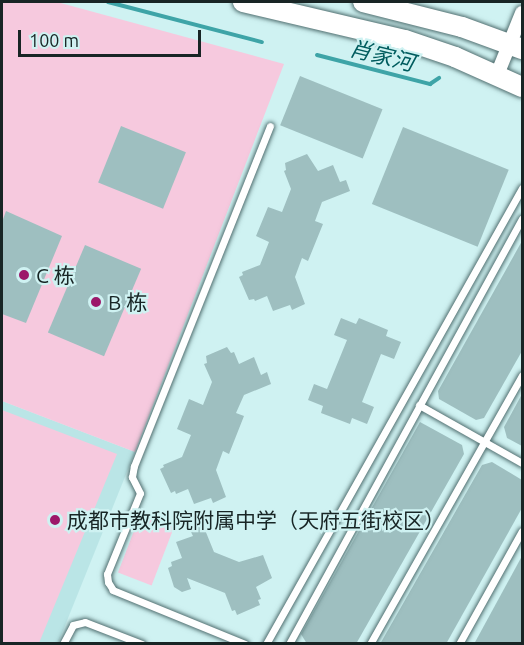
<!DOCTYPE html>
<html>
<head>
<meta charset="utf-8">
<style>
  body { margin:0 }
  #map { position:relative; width:524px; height:645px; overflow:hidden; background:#cff2f2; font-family:Ubuntu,"Noto Sans SC",sans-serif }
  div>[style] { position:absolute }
  .built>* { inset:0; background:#bae5e6 }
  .green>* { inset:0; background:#f6c9de; transform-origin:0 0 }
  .stream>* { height:4px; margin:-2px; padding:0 2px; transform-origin:2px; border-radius:2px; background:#3ea4a7 }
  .building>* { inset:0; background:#9ebfc0; transform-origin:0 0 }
  .roads { filter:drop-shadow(0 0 2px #516f70) drop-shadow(0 0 2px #516f70) }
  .service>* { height:7px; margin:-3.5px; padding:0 3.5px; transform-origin:3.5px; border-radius:3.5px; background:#fff }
  .minor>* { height:14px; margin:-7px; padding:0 7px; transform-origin:7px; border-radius:7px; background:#fff }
  .primary>* { height:20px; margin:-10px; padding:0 10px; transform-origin:10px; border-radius:10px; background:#fff }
  .dots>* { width:16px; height:16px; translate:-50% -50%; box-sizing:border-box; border:3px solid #cff2f2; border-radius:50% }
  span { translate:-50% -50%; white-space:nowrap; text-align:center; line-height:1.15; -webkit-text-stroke:4.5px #cff2f2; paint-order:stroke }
  .poi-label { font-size:21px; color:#182525 }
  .left { translate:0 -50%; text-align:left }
  .water-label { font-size:22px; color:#005c5e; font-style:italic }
  .frame { position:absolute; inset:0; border:3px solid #182525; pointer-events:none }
  .scale { position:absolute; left:18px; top:30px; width:183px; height:27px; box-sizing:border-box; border:3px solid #182525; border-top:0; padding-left:8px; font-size:18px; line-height:21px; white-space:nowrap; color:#182525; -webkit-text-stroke:4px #cff2f2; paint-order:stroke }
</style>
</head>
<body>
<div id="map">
  <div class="built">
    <i style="clip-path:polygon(2px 401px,135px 452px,58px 643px,2px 643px)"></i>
  </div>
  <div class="green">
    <i style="clip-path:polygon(2px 2px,57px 2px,284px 64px,135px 452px,2px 401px)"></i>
    <i style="clip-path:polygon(2px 410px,117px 454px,39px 643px,2px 643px)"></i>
    <i style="left:142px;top:510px;width:36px;height:67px;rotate:21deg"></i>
  </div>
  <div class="stream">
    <i style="left:108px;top:2px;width:159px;rotate:14.6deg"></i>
    <i style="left:317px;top:55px;width:117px;rotate:14.4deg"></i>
    <i style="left:430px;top:84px;width:11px;rotate:-34deg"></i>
  </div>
  <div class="building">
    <i style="left:300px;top:76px;width:89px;height:53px;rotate:22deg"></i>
    <i style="left:121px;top:126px;width:70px;height:61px;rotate:22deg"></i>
    <i style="left:403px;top:127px;width:114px;height:83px;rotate:22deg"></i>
    <i style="clip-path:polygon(307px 154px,318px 171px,333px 165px,340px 182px,346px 180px,350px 191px,322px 202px,315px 221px,323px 224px,308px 261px,302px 258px,295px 277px,305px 304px,292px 310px,290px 305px,273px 311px,267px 296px,255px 301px,254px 299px,249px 300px,239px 277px,243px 275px,242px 272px,260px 265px,269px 242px,256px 236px,268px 207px,282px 212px,291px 189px,284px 171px,286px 170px,285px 163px)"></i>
    <i style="clip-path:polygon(6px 211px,62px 236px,26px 323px,2px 314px,2px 222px)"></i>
    <i style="clip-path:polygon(522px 241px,522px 351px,484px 418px,476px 420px,439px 399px,438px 391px)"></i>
    <i style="left:85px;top:245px;width:61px;height:95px;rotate:23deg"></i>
    <i style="clip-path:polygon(341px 318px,356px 324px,359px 318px,388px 330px,386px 336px,401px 342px,394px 359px,381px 354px,362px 402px,374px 407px,367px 424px,352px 418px,350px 424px,321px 413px,323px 406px,308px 400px,314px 384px,327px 389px,347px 340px,334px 335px)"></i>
    <i style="clip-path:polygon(227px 347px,231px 353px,234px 352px,239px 364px,254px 357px,261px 375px,267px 372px,271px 384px,244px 395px,236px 413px,244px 416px,229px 454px,223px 451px,216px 470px,226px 497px,213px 503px,211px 498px,194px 504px,188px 489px,176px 494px,175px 491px,171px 493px,160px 469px,164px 467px,163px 465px,182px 457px,191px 435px,177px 429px,189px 399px,203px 405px,212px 382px,204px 364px,207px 363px,206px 356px)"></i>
    <i style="clip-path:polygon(522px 394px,522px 446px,507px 438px,504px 427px)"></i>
    <i style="clip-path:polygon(420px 422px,462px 445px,464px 454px,356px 644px,307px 644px,301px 634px)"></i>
    <i style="clip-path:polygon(492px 462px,522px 480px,522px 508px,446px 644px,380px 644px,482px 465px)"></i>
    <i style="clip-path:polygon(203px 525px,214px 552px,239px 562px,263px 555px,272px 578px,256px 587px,261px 599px,258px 600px,260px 605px,237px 615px,235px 610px,232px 611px,225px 593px,187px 578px,191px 589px,182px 592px,174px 587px,168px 568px,172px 566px,171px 562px,182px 558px,176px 542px,193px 536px,190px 530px)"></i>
    <i style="clip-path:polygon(522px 556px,522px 644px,474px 644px)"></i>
  </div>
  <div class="roads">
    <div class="service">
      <i style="left:419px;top:405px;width:118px;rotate:29.4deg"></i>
      <i style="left:63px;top:644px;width:21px;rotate:-62deg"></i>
      <i style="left:73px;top:625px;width:12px;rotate:-14deg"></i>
      <i style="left:85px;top:622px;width:61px;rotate:21.1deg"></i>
      <i style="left:245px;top:644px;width:143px;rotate:-157.8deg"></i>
      <i style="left:113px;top:590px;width:9px;rotate:-122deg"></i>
      <i style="left:108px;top:582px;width:8px;rotate:-97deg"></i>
      <i style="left:107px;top:574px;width:87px;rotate:-67.8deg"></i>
      <i style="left:140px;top:493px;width:18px;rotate:-117deg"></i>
      <i style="left:132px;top:477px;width:11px;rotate:-80deg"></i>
      <i style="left:134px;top:466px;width:366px;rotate:-68.2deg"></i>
      <i style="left:266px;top:644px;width:523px;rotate:-60.69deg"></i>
      <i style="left:289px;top:644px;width:485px;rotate:-61.3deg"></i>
      <i style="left:370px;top:644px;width:309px;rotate:-60.5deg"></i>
      <i style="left:459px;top:644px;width:129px;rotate:-60.9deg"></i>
    </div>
    <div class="minor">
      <i style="left:497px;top:75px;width:67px;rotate:-68deg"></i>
    </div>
    <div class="primary">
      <i style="left:243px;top:2px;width:166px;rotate:13.2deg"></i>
      <i style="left:405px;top:40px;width:53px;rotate:18.8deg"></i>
      <i style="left:455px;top:57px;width:73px;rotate:24.1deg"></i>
      <i style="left:363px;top:2px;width:102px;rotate:14.2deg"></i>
      <i style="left:462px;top:27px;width:64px;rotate:20.1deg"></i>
    </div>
  </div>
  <div class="dots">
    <i style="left:24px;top:275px;background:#9c186a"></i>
    <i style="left:96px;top:302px;background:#9c186a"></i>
    <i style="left:55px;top:520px;background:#9c186a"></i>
  </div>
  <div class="poi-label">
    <span class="left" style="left:36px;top:275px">C 栋</span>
    <span class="left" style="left:108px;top:302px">B 栋</span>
    <span class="left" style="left:67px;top:520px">成都市教科院附属中学（天府五街校区）</span>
  </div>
  <div class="water-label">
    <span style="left:382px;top:55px;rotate:14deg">肖家河</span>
  </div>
  <div class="frame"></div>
  <div class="scale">100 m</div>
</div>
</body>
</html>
